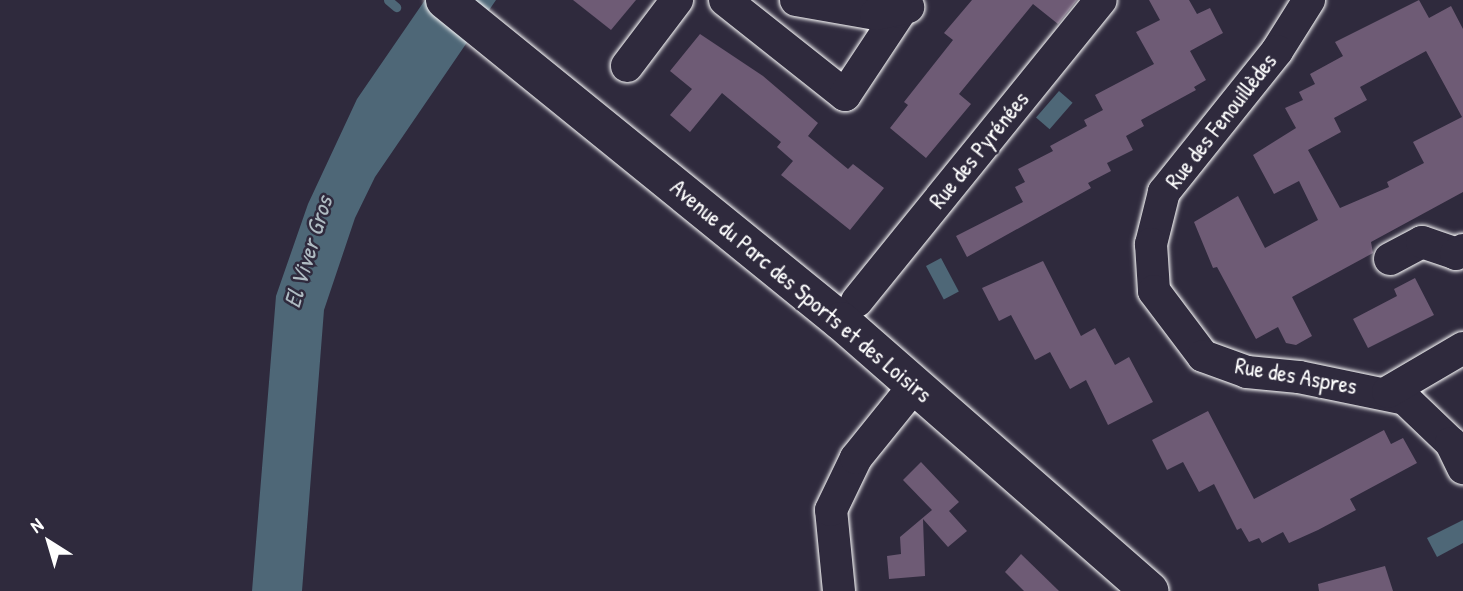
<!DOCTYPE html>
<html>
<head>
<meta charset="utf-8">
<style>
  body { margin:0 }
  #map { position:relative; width:1463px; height:591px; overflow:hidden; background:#2f2a3d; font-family:"Patrick Hand",sans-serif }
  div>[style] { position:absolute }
  .water>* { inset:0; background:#4e6777; transform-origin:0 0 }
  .stream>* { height:9px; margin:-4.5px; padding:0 4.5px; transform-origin:4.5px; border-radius:4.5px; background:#4e6777 }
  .building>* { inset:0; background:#6e5b75 }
  .roads { filter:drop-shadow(0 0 2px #fff) drop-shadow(0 0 2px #fff) }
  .minor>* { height:32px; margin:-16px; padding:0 16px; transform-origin:16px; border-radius:16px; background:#2f2a3d }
  .major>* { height:38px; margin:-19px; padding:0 19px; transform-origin:19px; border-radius:19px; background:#2f2a3d }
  span { translate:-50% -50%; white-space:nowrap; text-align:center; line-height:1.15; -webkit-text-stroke:5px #2f2a3d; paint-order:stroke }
  .street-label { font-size:23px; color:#fff }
  .water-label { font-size:24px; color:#afbbc2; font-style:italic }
  .north { position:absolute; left:14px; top:507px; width:70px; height:70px; -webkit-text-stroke:5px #2f2a3d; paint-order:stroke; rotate:323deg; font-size:19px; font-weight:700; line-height:28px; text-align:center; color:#fff }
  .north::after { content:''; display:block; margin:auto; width:24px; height:32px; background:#fff; clip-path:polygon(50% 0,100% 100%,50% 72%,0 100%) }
</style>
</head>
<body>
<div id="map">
  <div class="water">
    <i style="clip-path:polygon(425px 0,496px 0,375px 177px,355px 218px,324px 310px,302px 591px,252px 591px,276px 296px,308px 204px,357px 99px)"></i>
    <i style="left:1059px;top:91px;width:18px;height:35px;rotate:41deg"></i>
    <i style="left:941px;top:258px;width:38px;height:17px;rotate:62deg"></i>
    <i style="clip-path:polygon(1463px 520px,1463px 543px,1437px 557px,1427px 538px)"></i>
  </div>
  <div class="stream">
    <i style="left:388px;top:0;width:11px;rotate:41deg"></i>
  </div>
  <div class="building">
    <i style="clip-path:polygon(573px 0,636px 0,611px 30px)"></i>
    <i style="clip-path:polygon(972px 0,1077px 0,1058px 24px,1033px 4px,959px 94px,971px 104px,926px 158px,890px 128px,908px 105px,904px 102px,953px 40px,944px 33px)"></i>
    <i style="clip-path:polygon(1149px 0,1189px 0,1197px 14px,1210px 8px,1223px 33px,1190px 51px,1206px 80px,1194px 87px,1196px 90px,1141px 120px,1144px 126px,1126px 136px,1133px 150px,1107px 163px,1111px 171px,1088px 183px,1091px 188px,967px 257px,956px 236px,1023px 202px,1015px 187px,1025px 182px,1018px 169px,1053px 151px,1050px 146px,1087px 126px,1084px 120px,1103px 110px,1095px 95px,1154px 64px,1136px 32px,1160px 20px)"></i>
    <i style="clip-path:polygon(evenodd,1419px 0,1429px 18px,1451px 6px,1463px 29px,1463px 192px,1371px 242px,1373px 253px,1292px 297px,1312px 336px,1296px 345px,1286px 343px,1278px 327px,1256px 339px,1217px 267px,1213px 268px,1194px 222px,1238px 196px,1265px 248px,1318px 220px,1299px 181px,1274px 194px,1253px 155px,1296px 128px,1285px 108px,1303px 100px,1299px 92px,1315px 84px,1310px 74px,1343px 56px,1335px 42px,1419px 0,1426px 51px,1462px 117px,1413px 142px,1424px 163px,1387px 182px,1389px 187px,1340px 208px,1308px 150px,1341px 132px,1334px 118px,1367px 100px,1360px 87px,1426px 51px)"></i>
    <i style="clip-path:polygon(700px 34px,763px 76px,818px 123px,808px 136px,848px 169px,853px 164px,884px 188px,850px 230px,781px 175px,793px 161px,777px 147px,781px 142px,722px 93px,690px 132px,670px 115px,692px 89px,670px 71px)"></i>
    <i style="clip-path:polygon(1043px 261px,1081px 336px,1095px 328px,1115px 365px,1129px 357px,1153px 402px,1108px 425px,1086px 380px,1070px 389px,1050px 352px,1035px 360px,1011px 315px,999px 321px,982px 288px)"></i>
    <i style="clip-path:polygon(1415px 278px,1434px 315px,1368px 348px,1353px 319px,1397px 296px,1394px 289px)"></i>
    <i style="clip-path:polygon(1208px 411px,1254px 499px,1384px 430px,1391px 444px,1403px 438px,1417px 463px,1350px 499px,1356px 510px,1318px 530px,1289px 543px,1283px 532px,1262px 543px,1259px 538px,1249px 542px,1241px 528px,1237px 530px,1214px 484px,1199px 492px,1183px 462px,1167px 470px,1152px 440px)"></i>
    <i style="clip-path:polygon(921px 462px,959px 502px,949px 511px,967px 531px,948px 547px,923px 519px,925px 576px,889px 579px,887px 556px,901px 554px,900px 537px,932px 510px,903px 480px)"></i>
    <i style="clip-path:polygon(1021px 554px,1059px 591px,1024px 591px,1005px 572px)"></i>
    <i style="clip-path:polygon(1385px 566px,1393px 591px,1319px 591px,1318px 584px)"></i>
  </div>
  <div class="roads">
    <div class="minor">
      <i style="left:725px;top:0;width:153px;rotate:38.4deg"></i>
      <i style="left:845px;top:95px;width:100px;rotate:-56.5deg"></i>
      <i style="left:900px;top:12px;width:19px;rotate:-141deg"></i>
      <i style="left:796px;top:0;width:81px;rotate:9.9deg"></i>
      <i style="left:876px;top:14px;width:33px;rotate:-12deg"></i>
      <i style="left:1309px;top:0;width:60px;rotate:122.1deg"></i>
      <i style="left:1277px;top:51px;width:181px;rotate:128.7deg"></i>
      <i style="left:1164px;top:192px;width:54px;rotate:104deg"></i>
      <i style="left:1151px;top:244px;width:47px;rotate:86.3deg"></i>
      <i style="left:1154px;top:291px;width:81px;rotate:53deg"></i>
      <i style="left:1203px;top:356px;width:47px;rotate:20deg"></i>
      <i style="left:1247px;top:372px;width:52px;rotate:5.5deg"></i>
      <i style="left:1299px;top:377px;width:108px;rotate:11.7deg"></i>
      <i style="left:1405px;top:399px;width:64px;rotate:43.7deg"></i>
      <i style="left:1451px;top:443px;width:28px;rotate:64deg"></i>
      <i style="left:627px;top:66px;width:83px;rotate:-52.9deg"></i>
      <i style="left:1390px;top:259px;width:36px;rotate:-28deg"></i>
      <i style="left:1422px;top:242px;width:36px;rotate:19deg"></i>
      <i style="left:1456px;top:254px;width:8px;rotate:-30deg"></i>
      <i style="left:857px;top:301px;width:387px;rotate:-51deg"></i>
      <i style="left:1388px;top:392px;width:87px;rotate:-30.4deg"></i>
      <i style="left:839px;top:591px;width:81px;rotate:-95.6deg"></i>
      <i style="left:831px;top:510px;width:58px;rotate:-64.3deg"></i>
      <i style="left:856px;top:458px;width:94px;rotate:-51.1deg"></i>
    </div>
    <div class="major">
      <i style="left:445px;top:0;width:510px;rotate:39.03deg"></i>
      <i style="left:841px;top:321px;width:410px;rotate:41.2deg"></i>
    </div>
  </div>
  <div class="street-label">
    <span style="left:1221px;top:121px;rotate:-52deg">Rue des Fenouillèdes</span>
    <span style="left:979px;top:150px;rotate:-51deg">Rue des Pyrénées</span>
    <span style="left:801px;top:291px;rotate:40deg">Avenue du Parc des Sports et des Loisirs</span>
    <span style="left:1296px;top:376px;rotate:10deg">Rue des Aspres</span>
  </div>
  <div class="water-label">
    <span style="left:308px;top:252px;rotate:-73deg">El Viver Gros</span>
  </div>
  <div class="north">N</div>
</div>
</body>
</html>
